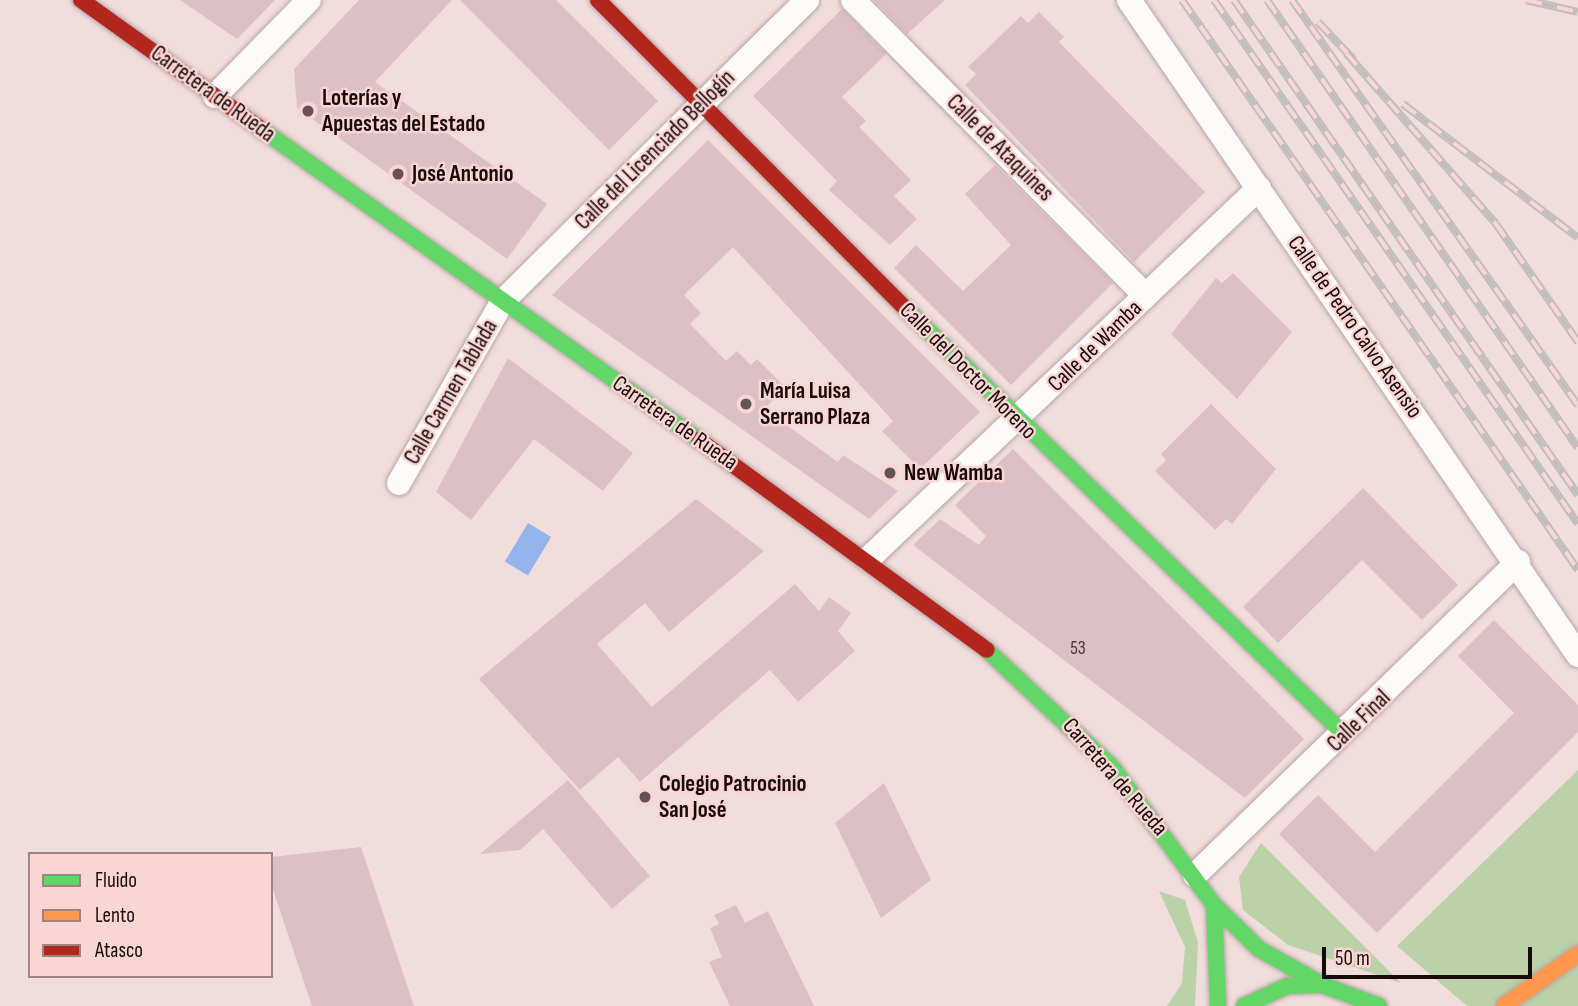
<!DOCTYPE html>
<html>
<head>
<meta charset="utf-8">
<style>
  body { margin:0 }
  #map { position:relative; width:1578px; height:1006px; overflow:hidden; background:#f1dddc; font-family:"Sofia Sans Condensed",sans-serif }
  div>[style] { position:absolute }
  .green>* { inset:0; background:#bbd1a8 }
  .water>* { inset:0; background:#96b4ec; transform-origin:0 0 }
  .building>* { inset:0; background:#ddc0c6 }
  .roads { filter:drop-shadow(0 0 2px #b6a5a4) drop-shadow(0 0 2px #b6a5a4) }
  .street>* { height:24px; margin:-12px; padding:0 12px; transform-origin:12px; border-radius:12px; background:#fdfafa }
  .fast>* { height:16px; margin:-8px; padding:0 8px; transform-origin:8px; border-radius:8px; background:#63d668 }
  .slow>* { height:16px; margin:-8px; padding:0 8px; transform-origin:8px; border-radius:8px; background:#ff974d }
  .jam>* { height:16px; margin:-8px; padding:0 8px; transform-origin:8px; border-radius:8px; background:#b3261e }
  .rail>* { height:8px; margin-top:-4px; transform-origin:0; background:repeating-linear-gradient(90deg,#f9d5d4 0 16px,#c2bebd 0 32px); box-sizing:border-box; border-block:2px solid #c2bebd }
  .dots>* { width:19px; height:19px; translate:-50% -50%; box-sizing:border-box; border:4px solid #f9d5d4; border-radius:50% }
  span { translate:-50% -50%; white-space:nowrap; text-align:center; line-height:1.15; -webkit-text-stroke:5px #f9d5d4; paint-order:stroke }
  .number-label { font-size:19px; color:#493739 }
  .number-label span { -webkit-text-stroke-width:0 }
  .street-label { font-size:23px; color:#18090a }
  .poi-label { font-size:23px; color:#18090a; font-weight:700 }
  .left { translate:0 -50%; text-align:left }
  .legend { position:absolute; left:28px; top:852px; width:245px; height:126px; box-sizing:border-box; background:#f9d5d4; border:2px solid #9f8383; margin:0; padding:9px 12px; list-style:none; font-size:21px; color:#18090a }
  .legend li { display:flex; align-items:center; gap:14px; height:35px }
  .legend b { width:35px; border:2px solid #9f8383 }
  .scale { position:absolute; left:1322px; top:947px; width:210px; height:32px; box-sizing:border-box; border:4px solid #18090a; border-top:0; padding-left:9px; font-size:21px; line-height:24px; white-space:nowrap; color:#18090a; -webkit-text-stroke:5px #f9d5d4; paint-order:stroke }
</style>
</head>
<body>
<div id="map">
  <div class="green">
    <i style="clip-path:polygon(1578px 770px,1578px 1006px,1467px 1006px,1397px 946px)"></i>
    <i style="clip-path:polygon(1261px 843px,1401px 983px,1288px 945px,1243px 910px,1239px 877px)"></i>
    <i style="clip-path:polygon(1159px 891px,1185px 900px,1198px 943px,1195px 1006px,1167px 1006px,1182px 983px,1185px 947px)"></i>
  </div>
  <div class="water">
    <i style="left:528px;top:523px;width:27px;height:45px;rotate:31deg"></i>
  </div>
  <div class="building">
    <i style="clip-path:polygon(180px 0,275px 0,237px 39px)"></i>
    <i style="clip-path:polygon(359px 0,452px 0,375px 82px,547px 204px,507px 259px,297px 108px,294px 69px)"></i>
    <i style="clip-path:polygon(460px 0,556px 0,658px 101px,609px 150px)"></i>
    <i style="clip-path:polygon(874px 0,945px 0,907px 34px)"></i>
    <i style="clip-path:polygon(842px 9px,886px 54px,842px 97px,866px 121px,859px 127px,911px 180px,894px 196px,917px 219px,890px 245px,829px 190px,837px 181px,753px 96px)"></i>
    <i style="clip-path:polygon(1039px 12px,1064px 37px,1059px 42px,1205px 192px,1134px 262px,965px 85px,976px 74px,968px 67px,1021px 16px,1028px 23px)"></i>
    <i style="clip-path:polygon(708px 140px,980px 412px,920px 469px,882px 431px,893px 421px,733px 247px,684px 295px,701px 313px,690px 324px,726px 361px,737px 351px,751px 365px,757px 359px,786px 388px,764px 409px,838px 462px,843px 455px,898px 491px,869px 519px,552px 295px)"></i>
    <i style="clip-path:polygon(995px 165px,1113px 283px,1011px 385px,894px 268px,916px 245px,963px 291px,1011px 245px,965px 194px)"></i>
    <i style="clip-path:polygon(1233px 273px,1292px 332px,1237px 399px,1171px 334px,1216px 278px,1222px 283px)"></i>
    <i style="clip-path:polygon(508px 358px,633px 453px,603px 491px,534px 439px,471px 520px,436px 492px)"></i>
    <i style="clip-path:polygon(1211px 404px,1276px 469px,1232px 524px,1226px 519px,1215px 530px,1155px 471px,1166px 460px,1161px 454px)"></i>
    <i style="clip-path:polygon(1013px 449px,1304px 739px,1245px 798px,913px 545px,940px 519px,979px 545px,986px 536px,955px 505px)"></i>
    <i style="clip-path:polygon(1363px 488px,1458px 585px,1422px 620px,1362px 560px,1278px 643px,1243px 607px)"></i>
    <i style="clip-path:polygon(696px 499px,764px 551px,669px 632px,645px 603px,597px 644px,652px 707px,795px 584px,819px 611px,829px 597px,851px 613px,838px 631px,855px 651px,798px 702px,770px 670px,640px 782px,618px 757px,580px 790px,479px 679px)"></i>
    <i style="clip-path:polygon(1494px 620px,1578px 705px,1578px 732px,1377px 933px,1279px 834px,1318px 795px,1375px 852px,1514px 713px,1458px 656px)"></i>
    <i style="clip-path:polygon(568px 780px,650px 876px,612px 909px,543px 829px,520px 850px,480px 854px)"></i>
    <i style="clip-path:polygon(884px 783px,931px 880px,881px 918px,835px 823px)"></i>
    <i style="clip-path:polygon(361px 847px,414px 1006px,312px 1006px,271px 884px,271px 857px)"></i>
    <i style="clip-path:polygon(736px 905px,745px 923px,768px 911px,814px 1006px,730px 1006px,709px 962px,722px 957px,710px 928px,719px 924px,714px 915px)"></i>
  </div>
  <div class="roads">
    <div class="street">
      <i style="left:853px;top:0;width:416px;rotate:45.3deg"></i>
      <i style="left:1129px;top:0;width:794px;rotate:55.57deg"></i>
      <i style="left:215px;top:96px;width:134px;rotate:-45.6deg"></i>
      <i style="left:399px;top:483px;width:210px;rotate:-60.3deg"></i>
      <i style="left:503px;top:301px;width:428px;rotate:-44.7deg"></i>
      <i style="left:868px;top:559px;width:539px;rotate:-43.5deg"></i>
      <i style="left:1195px;top:875px;width:450px;rotate:-44.1deg"></i>
    </div>
    <div class="fast">
      <i style="left:264px;top:131px;width:534px;rotate:35.39deg"></i>
      <i style="left:908px;top:311px;width:609px;rotate:44.13deg"></i>
      <i style="left:987px;top:650px;width:171px;rotate:43.1deg"></i>
      <i style="left:1112px;top:767px;width:172px;rotate:53.5deg"></i>
      <i style="left:1214px;top:905px;width:63px;rotate:44.4deg"></i>
      <i style="left:1259px;top:949px;width:73px;rotate:29.4deg"></i>
      <i style="left:1214px;top:905px;width:101px;rotate:87.7deg"></i>
      <i style="left:1244px;top:1006px;width:47px;rotate:-24.9deg"></i>
      <i style="left:1287px;top:986px;width:36px;rotate:-2deg"></i>
      <i style="left:1323px;top:985px;width:60px;rotate:20.6deg"></i>
    </div>
    <div class="slow">
      <i style="left:1504px;top:1006px;width:90px;rotate:-35.1deg"></i>
    </div>
    <div class="jam">
      <i style="left:81px;top:0;width:225px;rotate:35.6deg"></i>
      <i style="left:598px;top:0;width:439px;rotate:45.1deg"></i>
      <i style="left:699px;top:440px;width:356px;rotate:36.1deg"></i>
    </div>
  </div>
  <div class="rail">
    <i style="left:1182px;top:0;width:694px;rotate:55.21deg"></i>
    <i style="left:1214px;top:0;width:638px;rotate:55.21deg"></i>
    <i style="left:1234px;top:0;width:603px;rotate:55.2deg"></i>
    <i style="left:1267px;top:0;width:545px;rotate:55.23deg"></i>
    <i style="left:1292px;top:0;width:496px;rotate:54.8deg"></i>
    <i style="left:1526px;top:0;width:53px;rotate:13deg"></i>
    <i style="left:1318px;top:22px;width:52px;rotate:46.5deg"></i>
    <i style="left:1346px;top:53px;width:227px;rotate:48.7deg"></i>
    <i style="left:1496px;top:224px;width:144px;rotate:55.2deg"></i>
    <i style="left:1403px;top:104px;width:220px;rotate:37.4deg"></i>
  </div>
  <div class="dots">
    <i style="left:308px;top:111px;background:#645354"></i>
    <i style="left:398px;top:174px;background:#645354"></i>
    <i style="left:746px;top:404px;background:#645354"></i>
    <i style="left:890px;top:473px;background:#645354"></i>
    <i style="left:645px;top:797px;background:#645354"></i>
  </div>
  <div class="number-label">
    <span style="left:1078px;top:649px">53</span>
  </div>
  <div class="street-label">
    <span style="left:213px;top:94px;rotate:36deg">Carretera de Rueda</span>
    <span style="left:1000px;top:148px;rotate:45deg">Calle de Ataquines</span>
    <span style="left:655px;top:150px;rotate:-45deg">Calle del Licenciado Bellogín</span>
    <span style="left:1355px;top:327px;rotate:55deg">Calle de Pedro Calvo Asensio</span>
    <span style="left:1095px;top:346px;rotate:-44deg">Calle de Wamba</span>
    <span style="left:968px;top:371px;rotate:45deg">Calle del Doctor Moreno</span>
    <span style="left:451px;top:392px;rotate:-60deg">Calle Carmen Tablada</span>
    <span style="left:675px;top:423px;rotate:35deg">Carretera de Rueda</span>
    <span style="left:1359px;top:721px;rotate:-44deg">Calle Final</span>
    <span style="left:1115px;top:777px;rotate:49deg">Carretera de Rueda</span>
  </div>
  <div class="poi-label">
    <span class="left" style="left:322px;top:111px">Loterías y<br>Apuestas del Estado</span>
    <span class="left" style="left:412px;top:174px">José Antonio</span>
    <span class="left" style="left:760px;top:404px">María Luisa<br>Serrano Plaza</span>
    <span class="left" style="left:904px;top:473px">New Wamba</span>
    <span class="left" style="left:659px;top:797px">Colegio Patrocinio<br>San José</span>
  </div>
  <ul class="legend">
  <li><b style="height:9px;background:#63d668"></b>Fluido</li>
  <li><b style="height:9px;background:#ff974d"></b>Lento</li>
  <li><b style="height:9px;background:#b3261e"></b>Atasco</li>
  </ul>
  <div class="scale">50 m</div>
</div>
</body>
</html>
